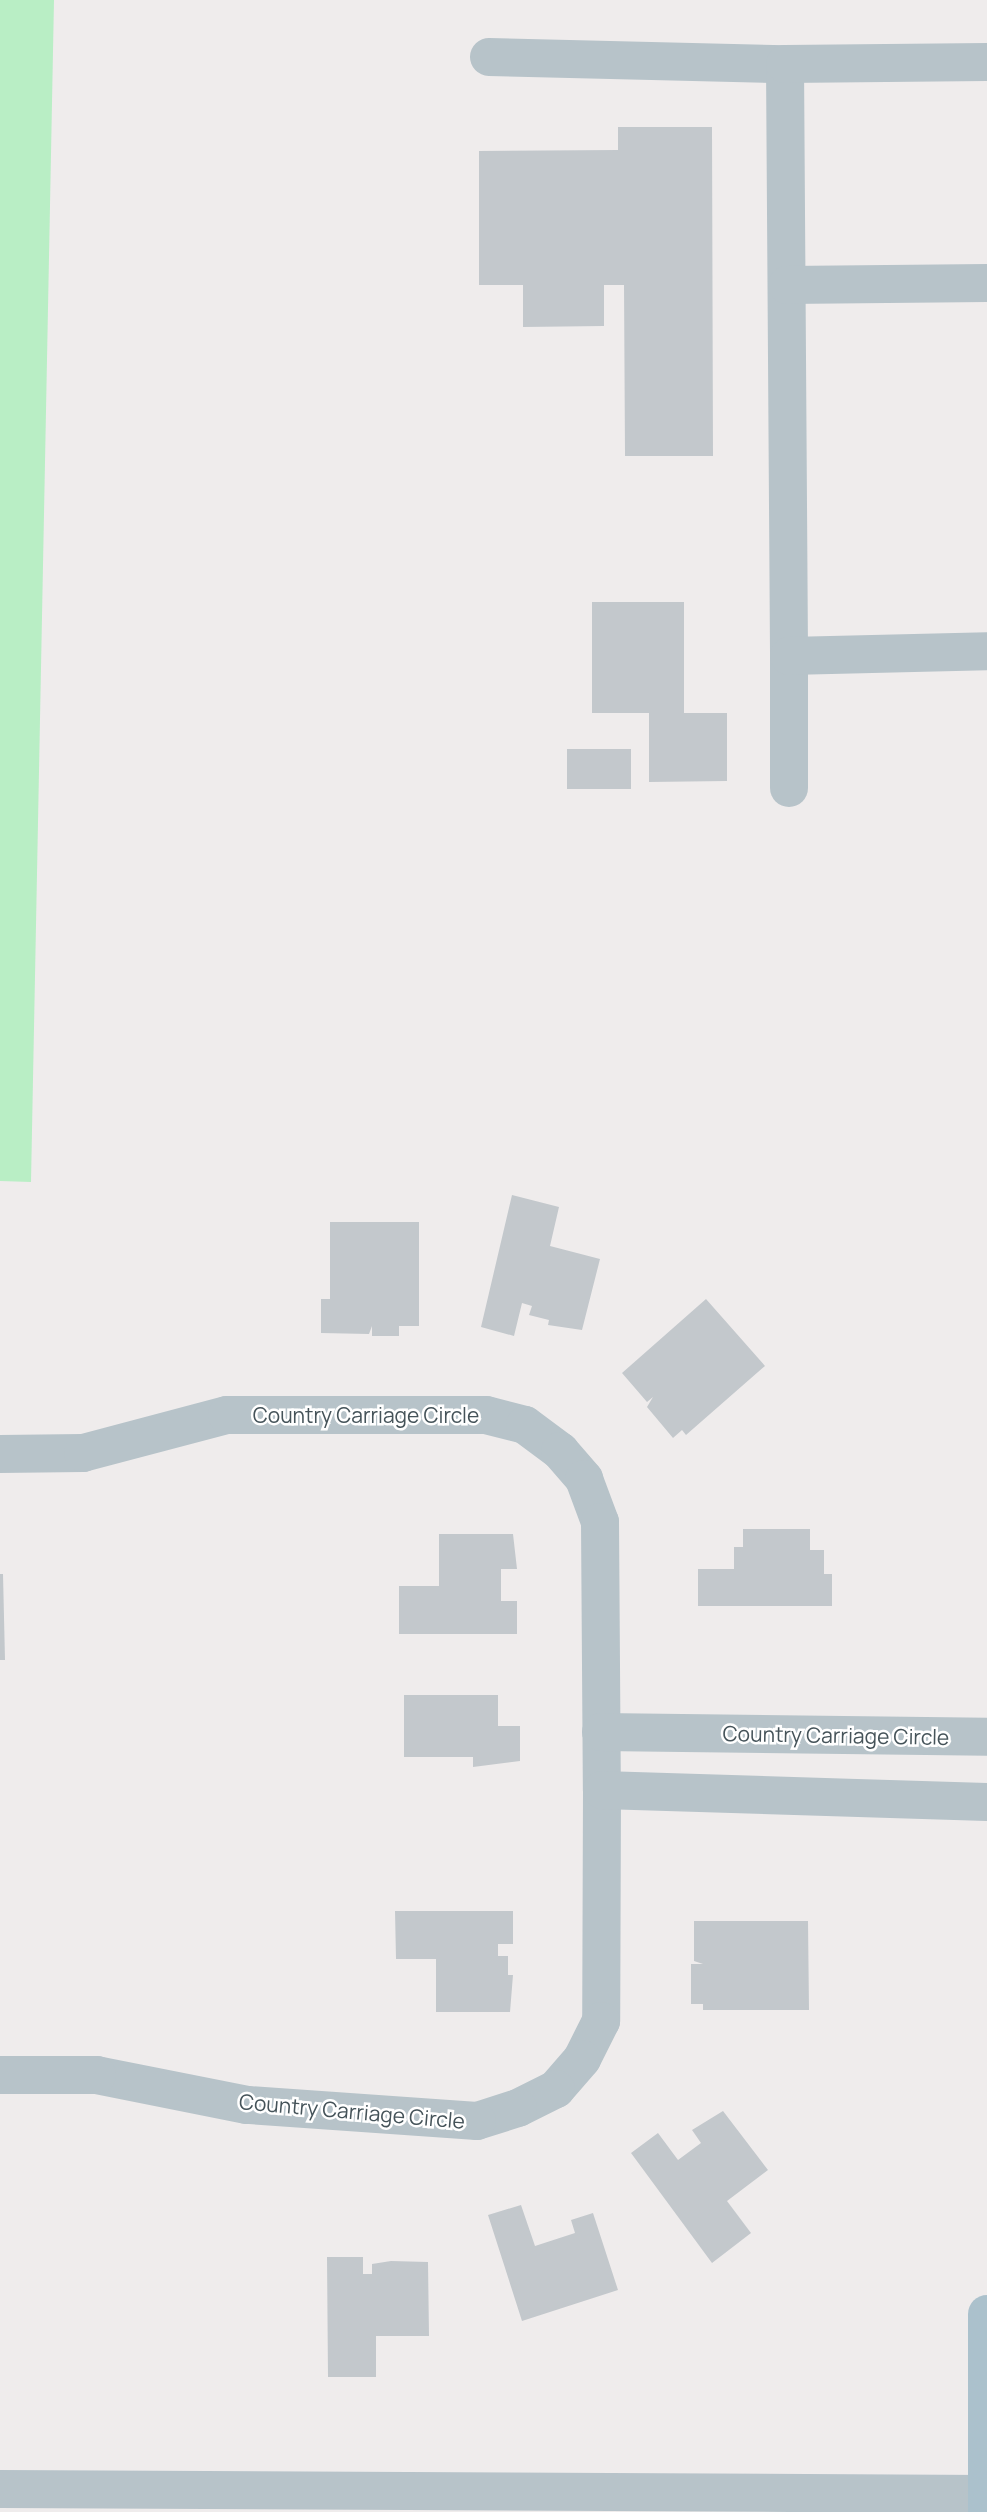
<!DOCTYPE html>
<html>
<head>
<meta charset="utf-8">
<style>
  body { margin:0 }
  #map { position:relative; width:987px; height:2512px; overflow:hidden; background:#efecec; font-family:Manrope,sans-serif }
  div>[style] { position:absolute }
  .green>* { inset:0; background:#b9eec5 }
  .building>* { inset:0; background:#c3c8cc; transform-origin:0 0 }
  .minor>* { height:38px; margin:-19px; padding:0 19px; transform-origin:19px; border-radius:19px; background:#b7c3c9 }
  .major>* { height:38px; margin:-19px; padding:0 19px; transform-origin:19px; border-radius:19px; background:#abc1cc }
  span { translate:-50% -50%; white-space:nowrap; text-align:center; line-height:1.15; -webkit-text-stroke:5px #fff; paint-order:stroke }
  .street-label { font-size:21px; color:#455359 }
</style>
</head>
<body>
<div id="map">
  <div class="green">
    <i style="clip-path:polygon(0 0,54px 0,31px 1182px,0 1181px)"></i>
  </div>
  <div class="building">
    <i style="clip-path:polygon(618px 127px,712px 127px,713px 456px,625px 456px,624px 285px,604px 285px,604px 326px,523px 327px,523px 285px,479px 285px,479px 151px,618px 150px)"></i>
    <i style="clip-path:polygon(592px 602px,684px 602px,684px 713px,727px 713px,727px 781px,649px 782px,649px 713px,592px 713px)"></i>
    <i style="left:567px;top:749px;width:64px;height:40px"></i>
    <i style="clip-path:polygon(512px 1195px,559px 1207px,550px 1246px,600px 1259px,582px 1330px,548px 1325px,549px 1320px,529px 1315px,532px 1306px,522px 1303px,514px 1336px,481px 1327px)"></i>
    <i style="clip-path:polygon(330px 1222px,419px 1222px,419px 1326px,399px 1326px,399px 1336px,372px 1336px,372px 1326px,369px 1334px,321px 1333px,321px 1299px,330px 1299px)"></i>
    <i style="clip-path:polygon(706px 1299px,765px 1366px,686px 1435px,682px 1430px,673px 1438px,647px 1407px,653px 1397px,647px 1402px,622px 1373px)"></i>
    <i style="clip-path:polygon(743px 1529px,810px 1529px,810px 1550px,824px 1550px,824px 1574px,832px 1574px,832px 1606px,698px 1606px,698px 1569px,734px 1569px,734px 1547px,743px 1547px)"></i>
    <i style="clip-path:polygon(439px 1534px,513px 1534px,517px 1569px,501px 1569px,501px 1601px,517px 1601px,517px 1634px,399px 1634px,399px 1586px,439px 1586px)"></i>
    <i style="clip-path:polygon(0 1574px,3px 1574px,5px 1660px,0 1660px)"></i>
    <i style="clip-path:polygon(404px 1695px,498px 1695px,498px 1726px,520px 1726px,520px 1761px,473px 1767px,473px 1757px,404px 1757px)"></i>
    <i style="clip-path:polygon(395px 1911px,513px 1911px,513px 1944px,498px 1944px,498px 1956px,508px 1956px,508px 1975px,513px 1975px,510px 2012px,436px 2012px,436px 1959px,396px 1959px)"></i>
    <i style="clip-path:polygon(694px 1921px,808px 1921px,809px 2010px,703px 2010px,703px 2004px,691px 2004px,691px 1964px,703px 1964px,694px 1961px)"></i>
    <i style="clip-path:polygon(723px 2111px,768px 2170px,727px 2201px,751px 2233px,712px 2263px,631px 2153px,658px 2133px,678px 2160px,701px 2143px,692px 2130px)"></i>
    <i style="clip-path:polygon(521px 2205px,535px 2246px,575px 2233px,571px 2220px,593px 2213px,618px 2290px,522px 2321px,488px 2215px)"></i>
    <i style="clip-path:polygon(327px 2257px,363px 2257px,363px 2274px,372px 2274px,372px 2264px,391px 2261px,428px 2262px,429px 2336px,376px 2336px,376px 2377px,328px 2377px)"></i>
  </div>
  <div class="minor">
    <i style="left:489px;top:57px;width:296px;rotate:1.4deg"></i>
    <i style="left:785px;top:64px;width:592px;rotate:89.61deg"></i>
    <i style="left:785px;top:64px;width:202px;rotate:-0.6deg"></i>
    <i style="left:787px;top:285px;width:200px;rotate:-0.6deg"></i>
    <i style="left:789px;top:788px;width:132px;rotate:-90deg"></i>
    <i style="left:789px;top:656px;width:198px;rotate:-1.4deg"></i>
    <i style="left:0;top:1454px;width:83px;rotate:-0.7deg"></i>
    <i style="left:83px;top:1453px;width:149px;rotate:-14.8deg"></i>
    <i style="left:227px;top:1415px;width:259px"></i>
    <i style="left:486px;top:1415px;width:40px;rotate:14.4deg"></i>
    <i style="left:525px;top:1425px;width:44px;rotate:36.6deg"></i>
    <i style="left:560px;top:1451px;width:37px;rotate:49deg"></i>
    <i style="left:584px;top:1479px;width:46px;rotate:69.6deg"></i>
    <i style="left:600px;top:1522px;width:268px;rotate:89.6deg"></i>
    <i style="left:602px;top:1790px;width:231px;rotate:90.2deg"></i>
    <i style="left:601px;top:2021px;width:42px;rotate:116.6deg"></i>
    <i style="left:582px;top:2059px;width:40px;rotate:131deg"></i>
    <i style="left:556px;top:2089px;width:42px;rotate:153.4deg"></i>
    <i style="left:518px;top:2108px;width:43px;rotate:162.4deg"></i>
    <i style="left:477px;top:2121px;width:231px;rotate:-176deg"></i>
    <i style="left:247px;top:2105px;width:153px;rotate:-168.7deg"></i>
    <i style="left:97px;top:2075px;width:97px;rotate:180deg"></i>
    <i style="left:601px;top:1732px;width:386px;rotate:0.7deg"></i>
    <i style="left:602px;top:1790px;width:385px;rotate:1.8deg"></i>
    <i style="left:0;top:2489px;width:987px;rotate:0.29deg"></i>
  </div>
  <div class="major">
    <i style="left:987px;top:2512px;width:198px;rotate:-90deg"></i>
  </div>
  <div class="street-label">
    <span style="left:366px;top:1415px">Country Carriage Circle</span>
    <span style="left:836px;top:1735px;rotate:1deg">Country Carriage Circle</span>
    <span style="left:352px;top:2111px;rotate:5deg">Country Carriage Circle</span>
  </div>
</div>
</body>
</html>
